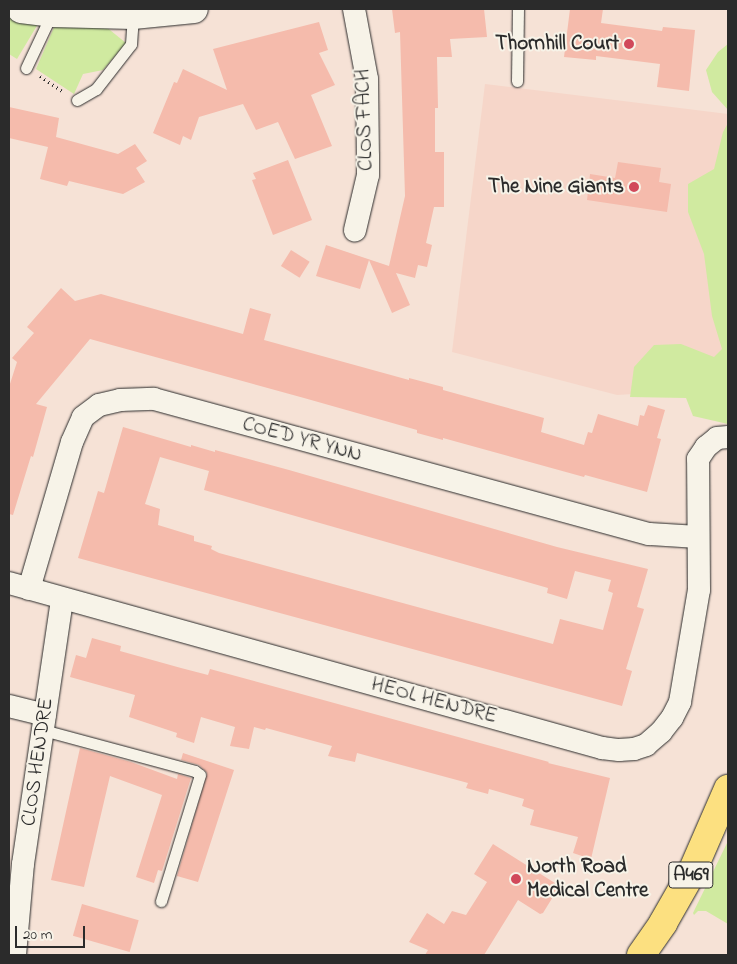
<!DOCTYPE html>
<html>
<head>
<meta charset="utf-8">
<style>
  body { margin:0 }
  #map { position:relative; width:737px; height:964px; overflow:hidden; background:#f6e2d6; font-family:"Indie Flower",sans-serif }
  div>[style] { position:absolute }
  .built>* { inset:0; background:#f6d6c9 }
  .green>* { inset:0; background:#d0eaa0 }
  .building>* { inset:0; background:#f5bbac; transform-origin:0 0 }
  .path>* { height:3px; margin-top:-1.5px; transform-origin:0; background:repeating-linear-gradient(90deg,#2b2b2b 0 1px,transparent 0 5px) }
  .roads { filter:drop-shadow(0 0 1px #2b2b2b) drop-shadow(0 0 1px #2b2b2b) }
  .lane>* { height:11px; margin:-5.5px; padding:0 5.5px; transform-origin:5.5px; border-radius:5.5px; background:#f7f3e8 }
  .street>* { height:22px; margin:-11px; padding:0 11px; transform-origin:11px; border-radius:11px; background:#f7f3e8 }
  .secondary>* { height:28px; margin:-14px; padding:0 14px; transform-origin:14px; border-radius:14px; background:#f7f3e8 }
  .primary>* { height:28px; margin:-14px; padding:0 14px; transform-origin:14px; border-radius:14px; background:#fce080 }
  .dots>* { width:14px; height:14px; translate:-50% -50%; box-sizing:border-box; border:2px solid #f7f3e8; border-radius:50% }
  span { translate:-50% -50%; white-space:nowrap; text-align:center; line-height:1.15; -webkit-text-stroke:4px #f7f3e8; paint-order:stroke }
  .shield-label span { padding:1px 4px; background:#f7f3e8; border:1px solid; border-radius:4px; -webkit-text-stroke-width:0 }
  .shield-label { font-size:20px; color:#2b2b2b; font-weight:700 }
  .poi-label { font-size:21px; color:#2b2b2b; font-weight:700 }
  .right { translate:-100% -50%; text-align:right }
  .left { translate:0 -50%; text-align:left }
  .street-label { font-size:21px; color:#2b2b2b }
  .frame { position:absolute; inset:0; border:10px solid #2b2b2b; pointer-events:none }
  .scale { position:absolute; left:15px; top:926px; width:70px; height:22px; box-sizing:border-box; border:2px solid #2b2b2b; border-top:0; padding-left:6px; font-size:15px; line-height:18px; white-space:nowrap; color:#2b2b2b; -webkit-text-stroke:4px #f7f3e8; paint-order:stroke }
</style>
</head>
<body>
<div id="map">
  <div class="built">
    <i style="clip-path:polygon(485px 84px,728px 114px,728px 384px,682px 391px,617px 395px,452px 352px)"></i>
  </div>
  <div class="green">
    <i style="clip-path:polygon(9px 18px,38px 24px,17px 59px,9px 54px)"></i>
    <i style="clip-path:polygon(55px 25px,105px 26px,126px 43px,103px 70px,83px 74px,74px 94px,36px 69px)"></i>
    <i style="clip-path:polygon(728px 44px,728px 110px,712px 92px,706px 70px,718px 52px)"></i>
    <i style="clip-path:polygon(728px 123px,728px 424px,693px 416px,686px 398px,630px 397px,634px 367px,654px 345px,681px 344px,714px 357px,722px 349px,712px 316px,704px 254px,688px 212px,688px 184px,714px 169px,723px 132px)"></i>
    <i style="clip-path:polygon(728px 841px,728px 924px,706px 911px,698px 911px,694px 915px,693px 913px)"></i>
  </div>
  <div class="building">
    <i style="clip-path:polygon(392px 9px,484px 9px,487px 37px,450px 39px,452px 57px,437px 57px,438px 108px,435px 108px,435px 152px,444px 152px,444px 207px,434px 207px,426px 243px,432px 245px,427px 267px,418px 265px,415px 278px,396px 273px,410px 305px,392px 313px,369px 260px,360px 289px,316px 276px,326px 245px,389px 266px,405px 196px,400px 32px,395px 33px)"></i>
    <i style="clip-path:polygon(570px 9px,603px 9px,601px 23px,662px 31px,663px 27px,695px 30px,689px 91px,657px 87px,660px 64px,596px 56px,596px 60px,564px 57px)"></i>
    <i style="clip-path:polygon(319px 22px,328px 50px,319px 53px,335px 85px,311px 95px,332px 146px,295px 159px,278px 122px,256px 130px,243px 104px,199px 117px,191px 140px,183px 136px,180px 145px,153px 133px,174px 82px,177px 83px,183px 69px,227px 90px,213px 49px)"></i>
    <i style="clip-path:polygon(9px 107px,59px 118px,56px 137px,118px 154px,135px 144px,147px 161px,136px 168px,145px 182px,123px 194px,69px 181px,67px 186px,40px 179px,48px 147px,9px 138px)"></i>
    <i style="clip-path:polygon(288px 160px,312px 220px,273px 235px,252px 180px,256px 179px,253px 173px)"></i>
    <i style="clip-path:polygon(618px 162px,661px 168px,659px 182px,671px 184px,667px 212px,587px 200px,590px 174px,615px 178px)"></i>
    <i style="left:291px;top:250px;width:22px;height:19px;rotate:32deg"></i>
    <i style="clip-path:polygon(61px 288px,75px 301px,101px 294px,243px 334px,250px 308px,271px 314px,264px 340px,409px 380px,409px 378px,443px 387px,443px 390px,544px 418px,541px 432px,584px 445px,588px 432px,592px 433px,598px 414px,638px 426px,640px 415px,644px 416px,648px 405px,665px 410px,657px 438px,661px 439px,647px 492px,585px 475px,584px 477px,443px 438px,443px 440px,417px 433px,417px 430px,304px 398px,90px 339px,36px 404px,47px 407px,33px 457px,31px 456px,13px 515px,9px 514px,9px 387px,17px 362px,12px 358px,34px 333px,27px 327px)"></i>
    <i style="clip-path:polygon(evenodd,123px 427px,191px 447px,191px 445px,215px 452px,215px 450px,289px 470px,557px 547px,648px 569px,637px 607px,644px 609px,626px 669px,632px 671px,622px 706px,78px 558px,98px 491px,104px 493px,123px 427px,160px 457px,209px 471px,204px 490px,548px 588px,547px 593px,567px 599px,575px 571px,611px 580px,608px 591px,613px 593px,603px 630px,560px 619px,553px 644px,219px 553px,211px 549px,212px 546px,194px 541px,194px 536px,158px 525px,160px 509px,145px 504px,160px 457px)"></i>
    <i style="clip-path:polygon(92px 638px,121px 646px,120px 651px,181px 668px,208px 675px,210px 669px,549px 762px,548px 763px,610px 778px,591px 859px,573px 853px,578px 837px,530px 825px,534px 810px,522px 806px,524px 799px,489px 789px,488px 794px,466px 788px,468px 783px,357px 753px,355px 762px,328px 756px,332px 746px,266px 728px,265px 730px,254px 727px,249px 749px,230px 746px,235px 727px,201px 717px,194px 743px,176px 737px,177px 733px,129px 717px,135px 695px,70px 677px,76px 655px,86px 658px)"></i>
    <i style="clip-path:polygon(80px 748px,131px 762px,177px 779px,178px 774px,191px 778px,162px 871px,158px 870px,154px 883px,136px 877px,162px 795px,110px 776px,84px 887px,51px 880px)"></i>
    <i style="clip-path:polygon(183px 753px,234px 770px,198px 882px,177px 876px,207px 773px,199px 765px,181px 760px)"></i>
    <i style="clip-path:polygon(493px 844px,558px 885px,559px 887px,543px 913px,540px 914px,518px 900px,484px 955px,425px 955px,428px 950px,409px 942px,427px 913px,444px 924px,452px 911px,466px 915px,487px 882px,474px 874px)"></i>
    <i style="left:82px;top:904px;width:59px;height:33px;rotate:16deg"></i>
  </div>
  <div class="path">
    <i style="left:40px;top:76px;width:29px;rotate:34deg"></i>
  </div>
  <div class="roads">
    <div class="lane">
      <i style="left:26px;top:68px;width:61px;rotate:-64.7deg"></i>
      <i style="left:517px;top:81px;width:72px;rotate:-89.2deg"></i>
      <i style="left:77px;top:100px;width:22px;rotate:-30deg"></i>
      <i style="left:96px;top:89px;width:57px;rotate:-52.1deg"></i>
      <i style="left:131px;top:44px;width:29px;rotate:-86deg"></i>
      <i style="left:43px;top:730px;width:157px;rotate:15.1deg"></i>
      <i style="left:195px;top:771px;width:6px;rotate:39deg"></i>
      <i style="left:200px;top:775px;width:132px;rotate:107.2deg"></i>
    </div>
    <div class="street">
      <i style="left:354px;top:9px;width:71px;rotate:79.5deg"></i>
      <i style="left:367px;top:79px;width:77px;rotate:89.3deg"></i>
      <i style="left:368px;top:156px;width:19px;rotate:90deg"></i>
      <i style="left:368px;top:175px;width:57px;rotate:103.3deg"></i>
      <i style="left:9px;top:583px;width:616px;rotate:15.55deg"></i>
      <i style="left:602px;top:748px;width:17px;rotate:7deg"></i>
      <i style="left:619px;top:750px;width:15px;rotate:-4deg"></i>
      <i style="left:634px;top:749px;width:13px;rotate:-18deg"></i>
      <i style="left:646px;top:745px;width:20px;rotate:-41deg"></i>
      <i style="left:661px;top:732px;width:18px;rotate:-52deg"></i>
      <i style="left:672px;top:718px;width:18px;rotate:-63deg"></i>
      <i style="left:680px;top:702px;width:114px;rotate:-80.4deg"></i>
      <i style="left:699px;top:590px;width:131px;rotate:-90.4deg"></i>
      <i style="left:698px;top:459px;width:14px;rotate:-56deg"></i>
      <i style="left:706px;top:447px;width:14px;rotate:-39deg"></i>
      <i style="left:717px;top:438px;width:11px;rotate:-5deg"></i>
      <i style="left:29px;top:589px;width:153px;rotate:-73.7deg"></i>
      <i style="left:72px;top:442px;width:27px;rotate:-66deg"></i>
      <i style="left:83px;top:417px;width:20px;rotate:-37deg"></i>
      <i style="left:99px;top:405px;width:22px;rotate:-13deg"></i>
      <i style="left:120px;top:400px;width:34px;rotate:-2deg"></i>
      <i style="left:154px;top:399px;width:513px;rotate:15.26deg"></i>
      <i style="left:649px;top:534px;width:49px;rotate:3.5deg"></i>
      <i style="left:9px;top:706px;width:37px;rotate:14deg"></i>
      <i style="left:15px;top:955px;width:91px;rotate:-85deg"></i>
      <i style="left:23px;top:864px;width:268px;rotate:-81.6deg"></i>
    </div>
    <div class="secondary">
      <i style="left:21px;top:9px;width:31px;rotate:7deg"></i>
      <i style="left:52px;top:13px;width:81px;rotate:1.4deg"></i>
      <i style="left:133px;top:15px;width:61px;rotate:-5.6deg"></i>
    </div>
    <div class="primary">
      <i style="left:641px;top:955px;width:39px;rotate:-55deg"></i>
      <i style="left:663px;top:923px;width:56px;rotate:-60.3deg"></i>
      <i style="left:691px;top:874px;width:93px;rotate:-66.5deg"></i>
    </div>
  </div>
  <div class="dots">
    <i style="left:629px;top:44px;background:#d1495b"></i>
    <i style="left:634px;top:187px;background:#d1495b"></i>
    <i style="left:516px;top:879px;background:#d1495b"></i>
  </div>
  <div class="shield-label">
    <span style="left:691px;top:875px">A469</span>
  </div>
  <div class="poi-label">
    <span class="right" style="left:619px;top:44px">Thornhill Court</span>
    <span class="right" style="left:624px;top:187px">The Nine Giants</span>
    <span class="left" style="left:527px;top:879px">North Road<br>Medical Centre</span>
  </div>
  <div class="street-label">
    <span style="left:365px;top:120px;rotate:-92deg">CLOS FACH</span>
    <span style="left:302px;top:440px;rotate:15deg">COED YR YNN</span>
    <span style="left:434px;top:701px;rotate:15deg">HEOL HENDRE</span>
    <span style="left:38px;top:762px;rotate:-82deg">CLOS HENDRE</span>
  </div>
  <div class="frame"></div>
  <div class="scale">20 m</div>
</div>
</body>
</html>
